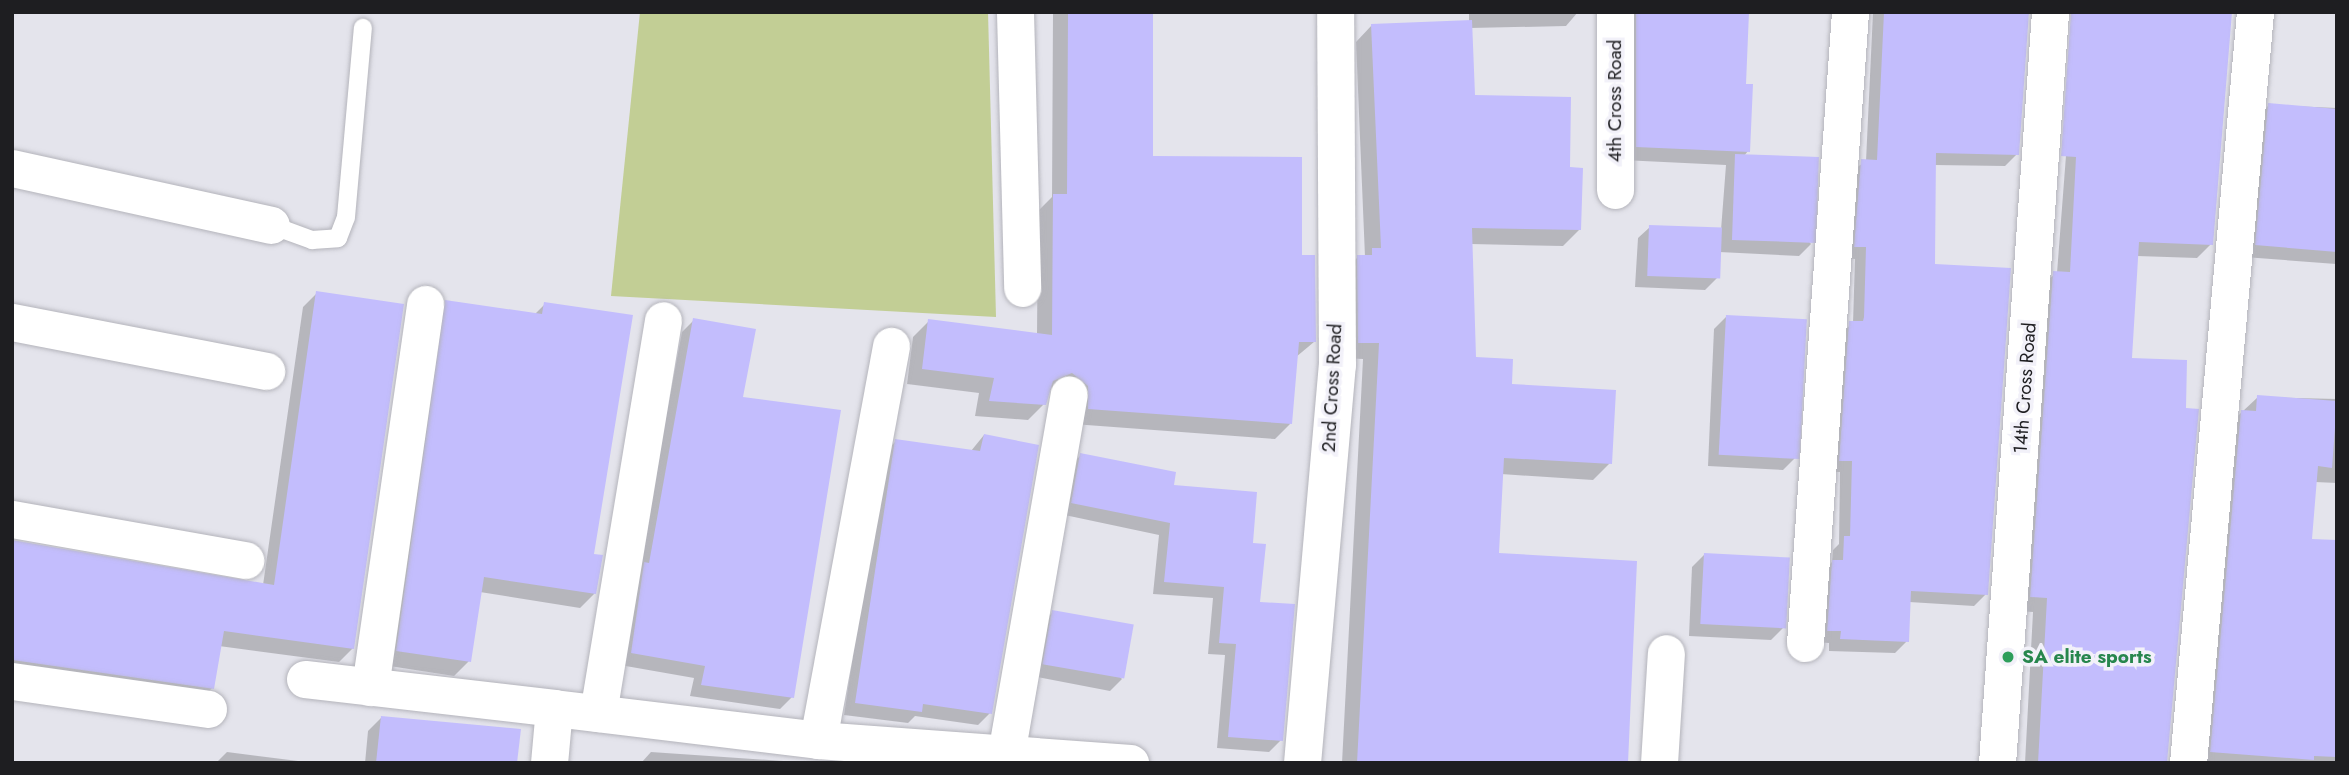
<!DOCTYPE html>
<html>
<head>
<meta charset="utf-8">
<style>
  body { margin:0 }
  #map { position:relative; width:2349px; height:775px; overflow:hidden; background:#e4e4ec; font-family:Jost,sans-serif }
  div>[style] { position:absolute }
  .green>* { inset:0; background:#c2ce95 }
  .shadow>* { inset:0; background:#0003 }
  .building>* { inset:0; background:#c3bdfd; transform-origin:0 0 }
  .roads { filter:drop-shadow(0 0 2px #b4b4bb) drop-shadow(0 0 2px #b4b4bb) }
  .service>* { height:18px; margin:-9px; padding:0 9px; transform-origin:9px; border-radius:9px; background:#fff }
  .minor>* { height:37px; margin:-18.5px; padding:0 18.5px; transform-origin:18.5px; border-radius:18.5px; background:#fff }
  .dots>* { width:19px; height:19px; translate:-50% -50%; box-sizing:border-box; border:4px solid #f2f1f9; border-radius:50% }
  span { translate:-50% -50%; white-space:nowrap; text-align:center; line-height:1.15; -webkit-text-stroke:7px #f2f1f9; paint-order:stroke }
  .street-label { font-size:19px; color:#1e1e21 }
  .leisure-label { font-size:19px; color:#27864d; font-weight:700 }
  .left { translate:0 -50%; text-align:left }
  .frame { position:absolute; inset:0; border:14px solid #1e1e21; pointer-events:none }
</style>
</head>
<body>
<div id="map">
  <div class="green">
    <i style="clip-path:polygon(640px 12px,988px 12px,996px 317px,611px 296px)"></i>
  </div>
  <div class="shadow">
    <i style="clip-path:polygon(1053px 12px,1152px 12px,1151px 157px,1300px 256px,1314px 342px,1296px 357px,1290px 424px,1275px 439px,1073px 424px,1056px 388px,1048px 391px,1044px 404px,1028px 420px,975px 416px,979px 393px,907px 384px,913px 337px,929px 321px,1037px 335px,1038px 211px,1052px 197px)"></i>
    <i style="clip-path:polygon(1469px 12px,1578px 12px,1566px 26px,1470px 28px,1473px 97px,1569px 169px,1580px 229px,1563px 246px,1471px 244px,1474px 358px,1610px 463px,1593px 480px,1501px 474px,1497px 555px,1625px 763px,1342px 763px,1363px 359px,1342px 358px,1342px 273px,1358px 257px,1365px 257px,1356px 42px,1372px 25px,1469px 22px)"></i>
    <i style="clip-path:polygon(1628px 12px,1747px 12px,1744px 85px,1748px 151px,1744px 156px,1811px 244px,1799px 256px,1719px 252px,1717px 278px,1705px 290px,1635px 287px,1638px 238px,1650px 227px,1721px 230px,1726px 165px,1622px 160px)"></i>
    <i style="clip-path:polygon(1873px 12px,2027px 12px,2017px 154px,2005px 166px,1934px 165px,1933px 265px,1986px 594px,1974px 606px,1909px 602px,1907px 641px,1895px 653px,1829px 651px,1829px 643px,1816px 642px,1821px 573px,1832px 562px,1833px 550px,1839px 544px,1840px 472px,1828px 472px,1838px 335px,1853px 323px,1855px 259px,1843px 258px,1849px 173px,1866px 161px)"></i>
    <i style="clip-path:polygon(2077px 12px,2211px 244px,2197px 258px,2137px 256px,2130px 359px,2166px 763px,2025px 763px,2033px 612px,2017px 611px,2039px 286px,2057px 273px)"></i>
    <i style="clip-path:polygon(2269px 105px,2337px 108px,2336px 264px,2244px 257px,2257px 117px)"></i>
    <i style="clip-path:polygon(317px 293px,353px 648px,339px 662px,219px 646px,212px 688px,198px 703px,12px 678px,12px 542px,263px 585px,303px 307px)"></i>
    <i style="clip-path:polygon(446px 301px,534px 315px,545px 304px,592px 555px,595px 593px,580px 608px,480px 592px,469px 661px,454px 676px,383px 665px,431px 316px)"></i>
    <i style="clip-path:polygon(1726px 317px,1795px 458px,1783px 470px,1708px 466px,1714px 329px)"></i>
    <i style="clip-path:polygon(694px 320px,741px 398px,792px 697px,780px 709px,690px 696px,694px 678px,620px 665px,682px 332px)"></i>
    <i style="clip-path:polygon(2258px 397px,2337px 399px,2337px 483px,2315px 482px,2310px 541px,2337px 542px,2337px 763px,2197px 763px,2227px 426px)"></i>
    <i style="clip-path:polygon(984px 435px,990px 713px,978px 725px,915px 716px,908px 723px,844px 715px,884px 453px,896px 441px,971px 451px)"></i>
    <i style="clip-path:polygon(1081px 455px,1171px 486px,1251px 544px,1281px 740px,1269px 752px,1217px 748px,1225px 655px,1208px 654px,1213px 598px,1153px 594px,1159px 535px,1060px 514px,1069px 467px)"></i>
    <i style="clip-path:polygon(1704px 555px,1783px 628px,1771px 640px,1689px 636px,1692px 567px)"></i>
    <i style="clip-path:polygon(1053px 612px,1122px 679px,1110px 691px,1032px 676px,1041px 624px)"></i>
    <i style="clip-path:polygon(381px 718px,516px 763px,365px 763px,368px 731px)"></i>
    <i style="clip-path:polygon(227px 752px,314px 763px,216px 763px)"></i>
    <i style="clip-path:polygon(651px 752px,812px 763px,641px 763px)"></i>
  </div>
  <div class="building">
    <i style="clip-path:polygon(1068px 12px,1153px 12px,1153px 156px,1302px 157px,1302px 255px,1315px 255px,1316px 342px,1299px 342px,1292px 424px,1088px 409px,1088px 386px,1072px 373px,1053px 381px,1046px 405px,989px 401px,994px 378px,922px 369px,928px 319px,1052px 335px,1053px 194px,1067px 194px)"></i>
    <i style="clip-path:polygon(1636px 12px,1749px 12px,1746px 84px,1753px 84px,1750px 152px,1636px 147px)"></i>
    <i style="clip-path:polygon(1884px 12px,2029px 12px,2019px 155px,1936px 153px,1935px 264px,2011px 268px,1988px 595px,1911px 591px,1909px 642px,1840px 639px,1841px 631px,1827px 631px,1832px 560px,1843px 560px,1844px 536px,1850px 536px,1852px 461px,1839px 461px,1849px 321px,1863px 321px,1864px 317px,1866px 247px,1854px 247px,1861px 159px,1877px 160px)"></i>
    <i style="clip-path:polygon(2071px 12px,2232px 12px,2213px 245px,2139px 242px,2132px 358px,2187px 360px,2186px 408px,2199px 409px,2167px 763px,2038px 763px,2047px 598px,2030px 597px,2053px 271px,2070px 272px,2076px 157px,2061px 156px)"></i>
    <i style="clip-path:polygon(1472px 20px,1475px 95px,1571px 97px,1570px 167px,1583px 168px,1581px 230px,1472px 228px,1476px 357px,1513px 359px,1512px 384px,1616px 390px,1612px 464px,1504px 458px,1499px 553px,1637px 561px,1628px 763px,1357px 763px,1379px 343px,1358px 343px,1357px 255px,1372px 255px,1372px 248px,1381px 248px,1371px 24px)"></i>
    <i style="clip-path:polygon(2268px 103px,2337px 109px,2337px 252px,2255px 245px)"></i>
    <i style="left:1735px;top:154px;width:84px;height:86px;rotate:2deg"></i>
    <i style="left:1649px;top:225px;width:73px;height:51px;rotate:2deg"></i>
    <i style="clip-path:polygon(316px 291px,404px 304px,354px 649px,224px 631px,214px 689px,12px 660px,12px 540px,274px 585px)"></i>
    <i style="clip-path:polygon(445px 300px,542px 314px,544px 302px,633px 315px,594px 554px,603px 555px,596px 594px,484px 577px,471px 662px,396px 651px)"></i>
    <i style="left:1726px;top:315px;width:81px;height:140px;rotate:3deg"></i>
    <i style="clip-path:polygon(693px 318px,756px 329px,743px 397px,841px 410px,794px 698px,701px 685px,705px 666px,631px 653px,644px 562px,649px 563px)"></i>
    <i style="clip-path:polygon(2257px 395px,2337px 401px,2332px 468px,2318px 466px,2312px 539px,2337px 540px,2337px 757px,2314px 756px,2314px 760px,2210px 752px,2241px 410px,2256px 411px)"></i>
    <i style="clip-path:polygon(984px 434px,1039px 445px,992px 714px,923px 704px,922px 712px,855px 703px,895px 439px,980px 451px)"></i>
    <i style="clip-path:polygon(1080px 453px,1176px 472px,1174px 485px,1257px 492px,1253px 543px,1266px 544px,1260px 602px,1295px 604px,1283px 741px,1228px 737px,1236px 644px,1219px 643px,1224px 587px,1164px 582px,1170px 523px,1071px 503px)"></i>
    <i style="left:1704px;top:553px;width:86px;height:71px;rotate:3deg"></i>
    <i style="left:1052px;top:610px;width:83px;height:55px;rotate:10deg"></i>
    <i style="clip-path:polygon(381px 716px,521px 729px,517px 763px,376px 763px)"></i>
  </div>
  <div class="roads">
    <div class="service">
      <i style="left:271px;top:225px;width:44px;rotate:20.1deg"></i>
      <i style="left:312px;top:240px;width:26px;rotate:-4deg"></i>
      <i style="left:338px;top:238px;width:22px;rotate:-69deg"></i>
      <i style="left:346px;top:217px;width:190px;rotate:-84.9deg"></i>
    </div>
    <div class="minor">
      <i style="left:1015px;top:12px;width:276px;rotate:88.5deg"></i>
      <i style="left:1615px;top:12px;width:178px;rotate:90deg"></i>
      <i style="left:12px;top:168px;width:265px;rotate:12.4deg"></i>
      <i style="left:12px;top:322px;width:259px;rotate:10.9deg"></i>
      <i style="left:12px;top:519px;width:237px;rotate:10deg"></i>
      <i style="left:1805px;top:643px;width:633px;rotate:-85.92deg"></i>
      <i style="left:305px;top:679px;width:251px;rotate:6.6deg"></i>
      <i style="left:12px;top:681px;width:198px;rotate:8.1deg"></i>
      <i style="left:370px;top:687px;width:387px;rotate:-81.8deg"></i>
      <i style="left:598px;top:713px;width:398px;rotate:-80.6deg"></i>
      <i style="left:818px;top:740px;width:401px;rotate:-79.5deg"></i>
      <i style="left:1006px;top:754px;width:365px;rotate:-80.1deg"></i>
      <i style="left:549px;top:763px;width:55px;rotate:-84.8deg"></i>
      <i style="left:554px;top:708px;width:266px;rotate:6.9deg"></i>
      <i style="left:818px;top:740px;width:313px;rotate:4.2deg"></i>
      <i style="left:1302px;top:763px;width:400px;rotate:-85deg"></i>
      <i style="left:1337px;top:365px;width:353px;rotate:-90.3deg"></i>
      <i style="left:1659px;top:763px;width:110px;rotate:-86.4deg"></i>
      <i style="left:1997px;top:763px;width:753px;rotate:-85.96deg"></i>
      <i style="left:2188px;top:763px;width:754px;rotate:-84.9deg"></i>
    </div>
  </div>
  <div class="dots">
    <i style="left:2008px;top:657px;background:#2e9e5b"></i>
  </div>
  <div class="street-label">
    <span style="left:1615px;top:101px;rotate:-90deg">4th Cross Road</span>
    <span style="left:1332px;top:388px;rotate:-87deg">2nd Cross Road</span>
    <span style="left:2025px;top:388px;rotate:-86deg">14th Cross Road</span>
  </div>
  <div class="leisure-label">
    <span class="left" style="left:2022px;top:657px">SA elite sports</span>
  </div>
  <div class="frame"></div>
</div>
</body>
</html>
